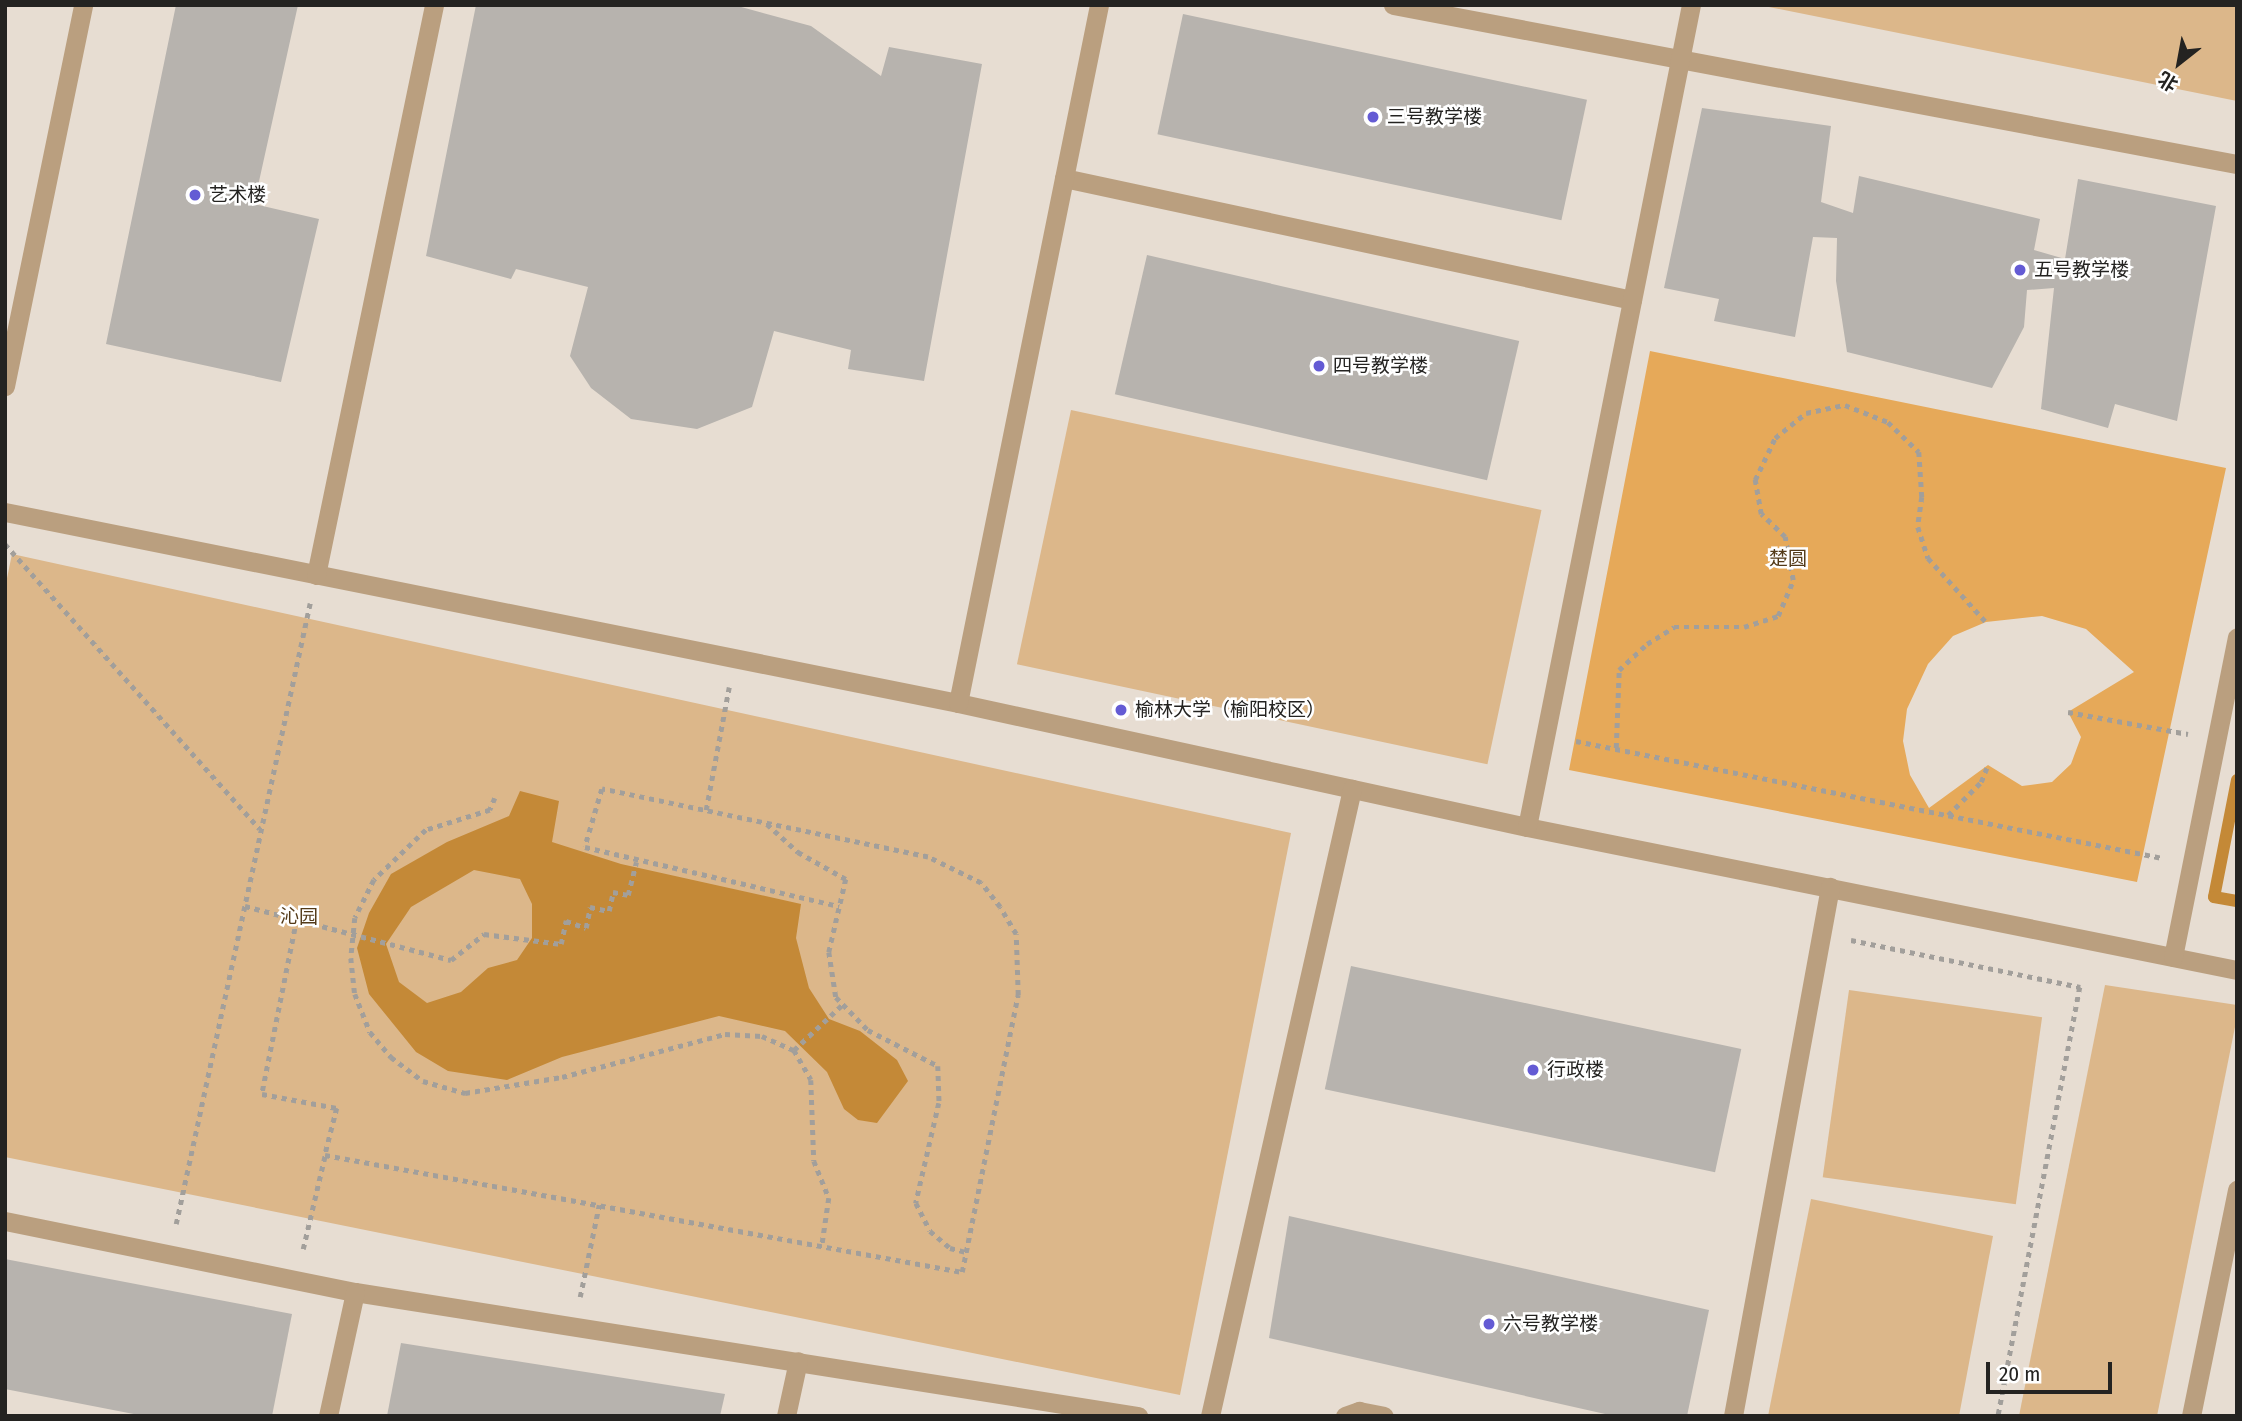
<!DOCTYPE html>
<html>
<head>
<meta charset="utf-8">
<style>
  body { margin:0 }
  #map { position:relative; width:2242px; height:1421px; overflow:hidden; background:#ece8e3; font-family:"Fira Sans Condensed","Noto Sans SC",sans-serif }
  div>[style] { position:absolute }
  .built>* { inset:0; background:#e7ddd2; transform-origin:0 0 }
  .green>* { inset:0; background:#dcb78a; transform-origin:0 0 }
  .forest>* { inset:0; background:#e6a959 }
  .water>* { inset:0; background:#c48937 }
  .stream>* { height:12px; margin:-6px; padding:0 6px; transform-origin:6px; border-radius:6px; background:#c48937 }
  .building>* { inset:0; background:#b7b3ae; transform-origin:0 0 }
  .path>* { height:4.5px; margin-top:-2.25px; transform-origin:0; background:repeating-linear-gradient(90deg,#a29f9b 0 5px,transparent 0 10px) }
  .service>* { height:19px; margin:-9.5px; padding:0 9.5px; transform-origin:9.5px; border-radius:9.5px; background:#ba9f7f }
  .minor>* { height:19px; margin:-9.5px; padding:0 9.5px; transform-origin:9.5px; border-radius:9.5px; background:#ba9f7f }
  .dots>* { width:19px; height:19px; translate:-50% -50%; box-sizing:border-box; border:4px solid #fff; border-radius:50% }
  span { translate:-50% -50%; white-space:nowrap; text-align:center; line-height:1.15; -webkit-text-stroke:5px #fff; paint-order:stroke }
  .poi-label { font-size:19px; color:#242321 }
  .left { translate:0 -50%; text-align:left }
  .park-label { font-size:19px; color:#533a18 }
  .frame { position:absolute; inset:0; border:7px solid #242321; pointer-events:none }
  .north { position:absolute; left:2144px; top:28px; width:70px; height:70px; -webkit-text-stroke:5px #fff; paint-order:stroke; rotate:211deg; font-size:19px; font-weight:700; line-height:28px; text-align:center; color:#242321 }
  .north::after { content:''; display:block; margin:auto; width:24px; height:32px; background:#242321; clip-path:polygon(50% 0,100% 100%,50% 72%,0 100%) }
  .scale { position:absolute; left:1986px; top:1362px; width:126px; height:32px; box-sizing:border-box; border:4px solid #242321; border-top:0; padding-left:9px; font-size:21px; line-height:24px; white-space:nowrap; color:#242321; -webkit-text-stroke:5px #fff; paint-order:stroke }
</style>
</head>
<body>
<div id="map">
  <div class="built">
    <i style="left:5px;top:5px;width:2232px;height:1411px"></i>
  </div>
  <div class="green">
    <i style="clip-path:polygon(1759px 5px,2237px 5px,2237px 101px)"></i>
    <i style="left:1071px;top:410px;width:481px;height:260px;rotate:12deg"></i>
    <i style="clip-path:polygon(12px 554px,1291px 833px,1180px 1395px,5px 1157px,5px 588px)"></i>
    <i style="clip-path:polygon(2105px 985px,2237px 1005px,2237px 1017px,2157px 1416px,2019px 1416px)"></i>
    <i style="left:1849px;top:990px;width:195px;height:189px;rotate:8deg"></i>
    <i style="clip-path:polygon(1811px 1199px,1993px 1236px,1959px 1416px,1768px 1416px)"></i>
  </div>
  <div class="forest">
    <i style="clip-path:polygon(evenodd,1650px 351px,2226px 468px,2137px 882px,1569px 770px,1650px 351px,2042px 616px,2086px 629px,2134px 672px,2068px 712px,2081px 737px,2071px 764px,2052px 782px,2022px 786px,1988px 765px,1929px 808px,1910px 775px,1903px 741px,1907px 709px,1928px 664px,1953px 636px,1986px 622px,2042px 616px)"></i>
  </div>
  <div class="water">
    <i style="clip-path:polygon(evenodd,520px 791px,559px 801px,552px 842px,621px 864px,801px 904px,796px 938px,809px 988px,829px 1019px,860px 1031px,897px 1060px,908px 1081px,877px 1123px,858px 1120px,844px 1109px,827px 1072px,785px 1031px,719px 1016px,562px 1057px,507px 1080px,448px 1071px,416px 1052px,369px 994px,357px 948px,369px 913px,391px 874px,447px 842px,509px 816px,520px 791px,474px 870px,520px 879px,532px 904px,532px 938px,517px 960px,488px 968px,461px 992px,427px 1003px,399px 982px,386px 944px,411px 907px,474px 870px)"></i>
  </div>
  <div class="stream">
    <i style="left:2237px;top:780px;width:119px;rotate:101.1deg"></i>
    <i style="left:2214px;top:897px;width:23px;rotate:10deg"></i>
  </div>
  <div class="building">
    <i style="clip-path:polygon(176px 5px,298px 5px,254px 204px,319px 219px,281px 382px,106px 344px)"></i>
    <i style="clip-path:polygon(476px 5px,734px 5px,811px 26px,881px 76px,889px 47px,982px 64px,924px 381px,848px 369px,851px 350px,774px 331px,752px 407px,697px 429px,631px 419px,591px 388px,570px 356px,588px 287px,516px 269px,511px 279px,426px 256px)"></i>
    <i style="left:1183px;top:14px;width:413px;height:123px;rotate:12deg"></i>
    <i style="clip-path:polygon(1702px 108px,1831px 126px,1821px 202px,1853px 213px,1859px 176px,2040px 219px,2034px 250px,2065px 259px,2078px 179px,2216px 206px,2177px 421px,2115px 404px,2108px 428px,2041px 409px,2054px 288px,2027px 290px,2024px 327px,1992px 388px,1847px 352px,1836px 281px,1837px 238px,1813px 237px,1795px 337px,1714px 321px,1719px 299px,1664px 288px)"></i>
    <i style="left:1147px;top:255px;width:382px;height:143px;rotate:13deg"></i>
    <i style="left:1351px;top:966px;width:399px;height:126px;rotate:12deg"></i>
    <i style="clip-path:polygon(1289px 1216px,1709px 1310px,1687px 1416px,1614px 1416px,1269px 1338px)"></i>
    <i style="clip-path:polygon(5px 1259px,292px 1314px,272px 1416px,144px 1416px,5px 1389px)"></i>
    <i style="clip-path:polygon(401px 1343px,725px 1394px,720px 1416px,387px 1416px)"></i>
  </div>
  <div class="path">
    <i style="left:5px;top:544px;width:382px;rotate:48.2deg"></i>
    <i style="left:2068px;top:712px;width:122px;rotate:10.4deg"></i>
    <i style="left:1576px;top:741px;width:598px;rotate:11.29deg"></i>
    <i style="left:1616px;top:748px;width:78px;rotate:-87.8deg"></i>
    <i style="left:1619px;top:670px;width:38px;rotate:-43deg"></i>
    <i style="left:1647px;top:644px;width:32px;rotate:-32deg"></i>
    <i style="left:1674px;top:627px;width:70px"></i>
    <i style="left:1744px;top:627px;width:36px;rotate:-18deg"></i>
    <i style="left:1778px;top:616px;width:39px;rotate:-67deg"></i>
    <i style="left:1793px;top:580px;width:44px;rotate:-100.5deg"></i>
    <i style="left:1785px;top:537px;width:33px;rotate:-136deg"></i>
    <i style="left:1761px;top:514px;width:35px;rotate:-100deg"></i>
    <i style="left:1755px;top:480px;width:47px;rotate:-64.5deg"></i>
    <i style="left:1775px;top:438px;width:40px;rotate:-39deg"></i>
    <i style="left:1806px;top:413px;width:40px;rotate:-12deg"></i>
    <i style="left:1845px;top:405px;width:46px;rotate:21.6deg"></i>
    <i style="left:1888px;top:422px;width:43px;rotate:44.1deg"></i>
    <i style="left:1919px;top:452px;width:45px;rotate:86.2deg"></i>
    <i style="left:1922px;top:497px;width:30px;rotate:98deg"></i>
    <i style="left:1918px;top:527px;width:33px;rotate:72deg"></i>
    <i style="left:1928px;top:558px;width:86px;rotate:47.8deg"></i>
    <i style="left:495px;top:798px;width:13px;rotate:113deg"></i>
    <i style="left:490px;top:810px;width:67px;rotate:162.6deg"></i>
    <i style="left:426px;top:830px;width:72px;rotate:136.1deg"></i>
    <i style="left:374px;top:880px;width:42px;rotate:116.6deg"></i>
    <i style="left:355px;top:918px;width:40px;rotate:95.7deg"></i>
    <i style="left:351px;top:958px;width:36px;rotate:84deg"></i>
    <i style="left:355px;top:994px;width:41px;rotate:68.5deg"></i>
    <i style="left:370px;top:1032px;width:33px;rotate:50deg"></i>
    <i style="left:391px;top:1057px;width:40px;rotate:37deg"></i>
    <i style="left:423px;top:1081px;width:44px;rotate:15.9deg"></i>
    <i style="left:465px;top:1093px;width:98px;rotate:-9.4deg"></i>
    <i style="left:562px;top:1077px;width:169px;rotate:-14.8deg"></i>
    <i style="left:725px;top:1034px;width:37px;rotate:3deg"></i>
    <i style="left:762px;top:1036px;width:35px;rotate:24deg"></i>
    <i style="left:794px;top:1050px;width:34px;rotate:60deg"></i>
    <i style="left:811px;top:1080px;width:81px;rotate:87.9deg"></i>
    <i style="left:814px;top:1161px;width:40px;rotate:68deg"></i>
    <i style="left:829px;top:1198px;width:49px;rotate:98.3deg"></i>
    <i style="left:706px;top:810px;width:125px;rotate:-79.4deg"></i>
    <i style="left:1948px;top:815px;width:47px;rotate:-45deg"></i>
    <i style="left:1981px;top:782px;width:18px;rotate:-68deg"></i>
    <i style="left:767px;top:824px;width:42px;rotate:42.1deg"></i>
    <i style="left:798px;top:852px;width:55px;rotate:29.4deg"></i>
    <i style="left:846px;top:879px;width:75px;rotate:103.1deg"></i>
    <i style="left:829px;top:952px;width:46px;rotate:81.2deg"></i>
    <i style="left:836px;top:997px;width:46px;rotate:45.9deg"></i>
    <i style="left:868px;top:1030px;width:79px;rotate:27.2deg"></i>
    <i style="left:938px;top:1066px;width:37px;rotate:88deg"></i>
    <i style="left:939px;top:1103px;width:103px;rotate:103deg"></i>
    <i style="left:916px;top:1203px;width:31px;rotate:63deg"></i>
    <i style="left:930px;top:1231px;width:26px;rotate:40deg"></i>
    <i style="left:950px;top:1248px;width:16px;rotate:14deg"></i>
    <i style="left:245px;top:906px;width:213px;rotate:14.7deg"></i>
    <i style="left:451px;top:960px;width:42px;rotate:-38.2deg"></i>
    <i style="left:484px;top:934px;width:78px;rotate:7.4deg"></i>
    <i style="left:561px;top:944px;width:24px;rotate:-78deg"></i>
    <i style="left:566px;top:921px;width:21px;rotate:19deg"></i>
    <i style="left:586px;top:928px;width:21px;rotate:-79deg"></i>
    <i style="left:590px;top:907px;width:19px;rotate:12deg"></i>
    <i style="left:609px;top:911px;width:19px;rotate:-78deg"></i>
    <i style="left:613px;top:892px;width:15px;rotate:11deg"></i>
    <i style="left:628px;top:895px;width:34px;rotate:-76deg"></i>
    <i style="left:297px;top:919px;width:178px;rotate:101.3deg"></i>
    <i style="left:262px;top:1094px;width:76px;rotate:10.6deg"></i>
    <i style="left:337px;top:1108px;width:49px;rotate:104.3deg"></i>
    <i style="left:325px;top:1155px;width:648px;rotate:10.41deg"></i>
    <i style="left:962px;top:1272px;width:283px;rotate:-78.6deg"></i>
    <i style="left:1018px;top:995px;width:61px;rotate:-91.9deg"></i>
    <i style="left:1016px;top:934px;width:31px;rotate:-121deg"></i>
    <i style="left:1000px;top:907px;width:31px;rotate:-128deg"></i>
    <i style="left:981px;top:883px;width:59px;rotate:-153.9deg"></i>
    <i style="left:928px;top:857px;width:333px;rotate:-168.2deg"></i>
    <i style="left:602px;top:789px;width:60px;rotate:106.3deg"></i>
    <i style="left:585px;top:847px;width:261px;rotate:13.1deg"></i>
    <i style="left:1851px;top:940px;width:234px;rotate:11.6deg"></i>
    <i style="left:2080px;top:987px;width:437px;rotate:100.8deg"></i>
    <i style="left:794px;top:1050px;width:67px;rotate:-43.2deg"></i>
    <i style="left:176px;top:1224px;width:635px;rotate:-77.82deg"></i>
    <i style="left:303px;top:1249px;width:97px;rotate:-76.8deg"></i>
    <i style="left:580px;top:1297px;width:94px;rotate:-78.3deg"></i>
  </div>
  <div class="service">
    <i style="left:5px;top:386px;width:389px;rotate:-78.4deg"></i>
    <i style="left:5px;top:512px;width:972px;rotate:11.33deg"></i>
    <i style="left:958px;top:703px;width:582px;rotate:12.29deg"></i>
    <i style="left:1527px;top:827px;width:724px;rotate:11.39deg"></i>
  </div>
  <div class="minor">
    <i style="left:1393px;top:5px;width:859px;rotate:10.67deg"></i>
    <i style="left:1064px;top:178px;width:581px;rotate:12.12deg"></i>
    <i style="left:316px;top:575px;width:582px;rotate:-78.3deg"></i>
    <i style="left:958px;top:703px;width:712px;rotate:-78.58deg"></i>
    <i style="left:1527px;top:827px;width:838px;rotate:-78.72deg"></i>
    <i style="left:2173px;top:957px;width:326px;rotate:-78.7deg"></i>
    <i style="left:5px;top:1221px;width:357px;rotate:11.5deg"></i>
    <i style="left:355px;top:1292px;width:793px;rotate:9deg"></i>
    <i style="left:328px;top:1416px;width:127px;rotate:-77.7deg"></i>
    <i style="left:786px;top:1416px;width:56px;rotate:-77.7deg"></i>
    <i style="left:1210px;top:1416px;width:643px;rotate:-77.24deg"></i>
    <i style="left:1345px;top:1416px;width:15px;rotate:-20deg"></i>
    <i style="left:1359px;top:1411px;width:25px;rotate:11deg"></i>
    <i style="left:1733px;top:1416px;width:538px;rotate:-79.61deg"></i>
    <i style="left:2191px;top:1416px;width:231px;rotate:-78.5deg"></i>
  </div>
  <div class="dots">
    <i style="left:1373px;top:117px;background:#645bd4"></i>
    <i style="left:195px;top:195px;background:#645bd4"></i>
    <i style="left:2020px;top:270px;background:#645bd4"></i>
    <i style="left:1319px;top:366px;background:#645bd4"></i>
    <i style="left:1121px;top:710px;background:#645bd4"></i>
    <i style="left:1533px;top:1070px;background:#645bd4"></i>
    <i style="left:1489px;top:1324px;background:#645bd4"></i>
  </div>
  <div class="poi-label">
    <span class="left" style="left:1387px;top:117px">三号教学楼</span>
    <span class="left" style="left:209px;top:195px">艺术楼</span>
    <span class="left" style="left:2034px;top:270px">五号教学楼</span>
    <span class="left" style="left:1333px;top:366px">四号教学楼</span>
    <span class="left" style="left:1135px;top:710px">榆林大学（榆阳校区）</span>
    <span class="left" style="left:1547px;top:1070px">行政楼</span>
    <span class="left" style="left:1503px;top:1324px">六号教学楼</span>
  </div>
  <div class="park-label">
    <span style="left:1788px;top:559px">楚圆</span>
    <span style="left:299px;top:917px">沁园</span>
  </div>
  <div class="frame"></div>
  <div class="north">北</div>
  <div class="scale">20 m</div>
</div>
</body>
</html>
